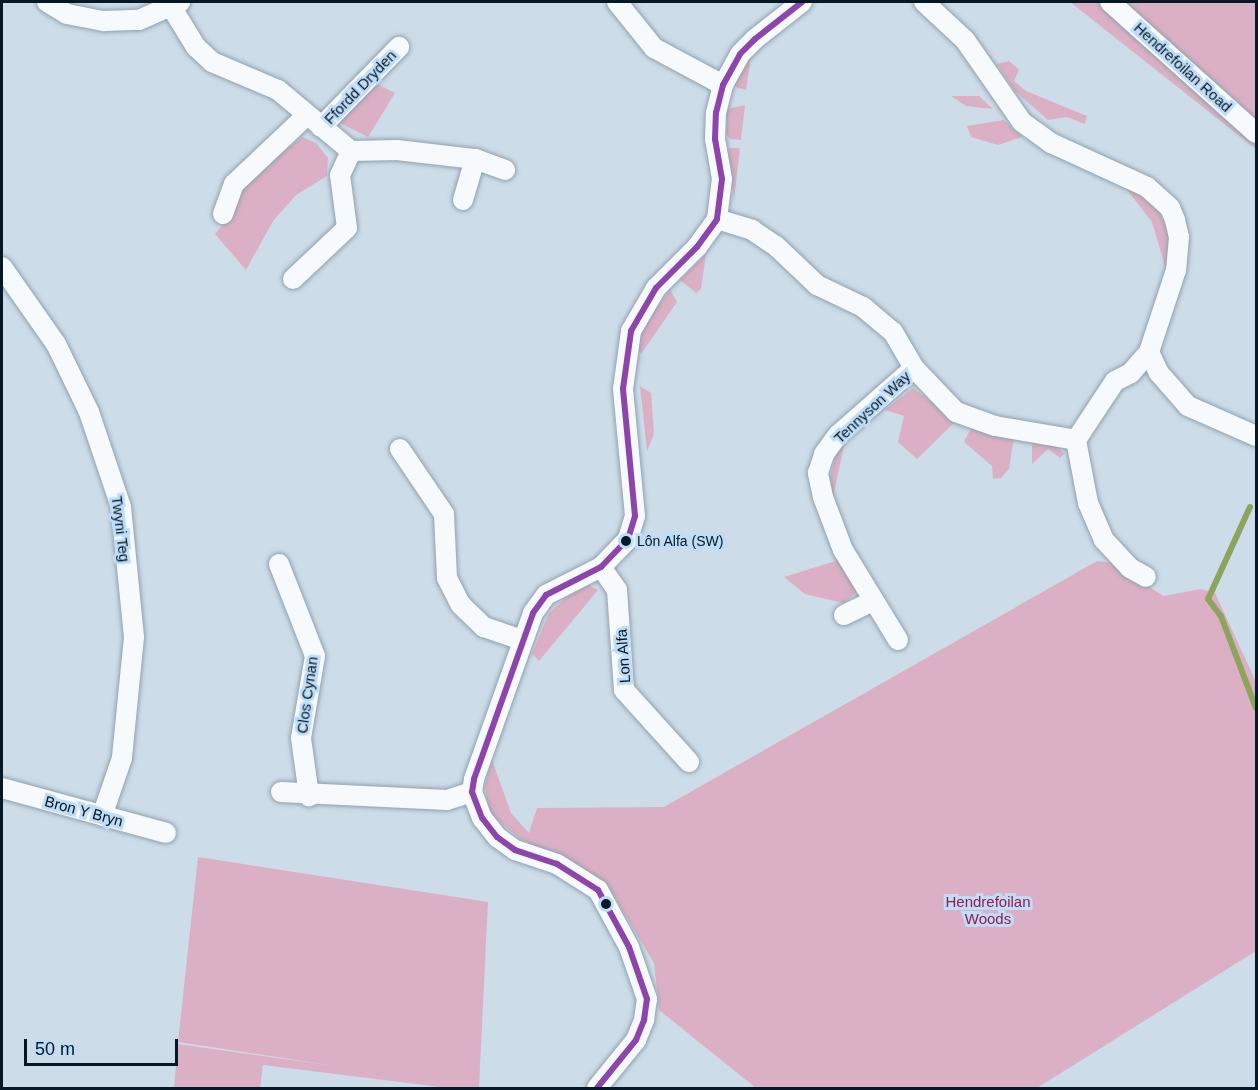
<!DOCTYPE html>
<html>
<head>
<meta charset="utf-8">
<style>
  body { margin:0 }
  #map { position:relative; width:1258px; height:1090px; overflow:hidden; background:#ccdce9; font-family:Helvetica,sans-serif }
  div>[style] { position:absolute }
  .green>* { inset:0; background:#dcb0c4 }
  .stream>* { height:6px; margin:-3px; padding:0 3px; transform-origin:3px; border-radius:3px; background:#8ca45c }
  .roads { filter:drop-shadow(0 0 2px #91a1ae) drop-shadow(0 0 2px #91a1ae) }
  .minor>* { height:20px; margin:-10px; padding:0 10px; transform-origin:10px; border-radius:10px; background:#f7fafc }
  .bus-1>* { height:6px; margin:-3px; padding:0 3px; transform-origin:3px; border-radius:3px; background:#8e44ad }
  .dots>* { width:16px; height:16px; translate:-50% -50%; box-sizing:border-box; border:3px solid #bfddf6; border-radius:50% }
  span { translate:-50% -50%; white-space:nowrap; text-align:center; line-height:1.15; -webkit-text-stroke:6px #bfddf6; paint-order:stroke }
  .bus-label { font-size:14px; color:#041826 }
  .left { translate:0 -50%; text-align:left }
  .street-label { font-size:15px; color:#041826 }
  .park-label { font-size:15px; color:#99194c }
  .frame { position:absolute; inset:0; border:3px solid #041826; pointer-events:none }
  .scale { position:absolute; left:24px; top:1039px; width:154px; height:27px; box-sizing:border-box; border:3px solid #041826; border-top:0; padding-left:8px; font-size:18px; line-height:21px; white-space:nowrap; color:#041826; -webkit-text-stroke:4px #bfddf6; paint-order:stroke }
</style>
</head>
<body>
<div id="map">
  <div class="green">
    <i style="clip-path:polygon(1070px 2px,1256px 2px,1256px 149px)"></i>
    <i style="clip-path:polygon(751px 57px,746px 90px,738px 88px,733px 84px)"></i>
    <i style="clip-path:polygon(1009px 61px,1019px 70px,1014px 81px,1026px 91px,1087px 116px,1085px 124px,1067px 117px,1048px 120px,1015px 91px,997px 64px)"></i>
    <i style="clip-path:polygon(371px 81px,395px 93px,368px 137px,338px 122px)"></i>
    <i style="clip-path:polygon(951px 96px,979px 96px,993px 109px,966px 106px)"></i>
    <i style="clip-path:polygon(745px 105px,741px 140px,730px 139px,726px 134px,727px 109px)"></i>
    <i style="clip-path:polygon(1004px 120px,1022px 137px,998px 145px,971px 137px,967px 126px)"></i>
    <i style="clip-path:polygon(302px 137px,316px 143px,328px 158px,327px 176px,296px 195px,273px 221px,246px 270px,215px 234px,233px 212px,241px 191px,260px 169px)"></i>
    <i style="clip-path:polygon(728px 148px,740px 148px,734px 200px)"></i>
    <i style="clip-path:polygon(1124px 186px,1148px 198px,1160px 212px,1172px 242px,1170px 262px,1165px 266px,1152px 222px)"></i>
    <i style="clip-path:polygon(706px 254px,701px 289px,696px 293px,680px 280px)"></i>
    <i style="clip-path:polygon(670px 290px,677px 302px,641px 354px,637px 346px,645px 324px)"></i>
    <i style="clip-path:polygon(640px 386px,651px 393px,654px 434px,647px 451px)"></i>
    <i style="clip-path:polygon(913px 388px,956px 421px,917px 459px,898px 442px,904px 416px,885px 410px)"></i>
    <i style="clip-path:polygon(972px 426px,1014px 436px,1009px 469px,1001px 478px,993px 479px,992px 466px,964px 442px)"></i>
    <i style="clip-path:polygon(846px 436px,833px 497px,830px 480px,837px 449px)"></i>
    <i style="clip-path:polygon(1032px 439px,1054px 443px,1064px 454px,1060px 458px,1048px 449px,1032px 464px)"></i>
    <i style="clip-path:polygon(842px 559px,854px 579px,856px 593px,843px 603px,805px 594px,784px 577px)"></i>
    <i style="clip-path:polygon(1097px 561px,1113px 563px,1163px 596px,1201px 589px,1215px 593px,1256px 682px,1256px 951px,1037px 1088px,756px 1088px,659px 1010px,654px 963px,607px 884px,519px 838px,490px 814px,485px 786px,492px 760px,511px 813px,529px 833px,537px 808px,664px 807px)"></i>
    <i style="clip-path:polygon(588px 585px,598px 590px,539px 661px,532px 654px,549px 613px,569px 595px)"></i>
    <i style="clip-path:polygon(198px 857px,488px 902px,479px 1088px,448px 1088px,263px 1065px,260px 1088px,174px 1088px,178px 1044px,335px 1066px,178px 1042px)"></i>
  </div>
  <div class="stream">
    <i style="left:1250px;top:507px;width:101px;rotate:114.5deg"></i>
    <i style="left:1208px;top:599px;width:21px;rotate:53deg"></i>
    <i style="left:1221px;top:616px;width:98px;rotate:69.2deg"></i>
  </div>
  <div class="roads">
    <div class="minor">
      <i style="left:47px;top:2px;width:23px;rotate:31deg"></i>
      <i style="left:67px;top:14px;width:38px;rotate:11deg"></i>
      <i style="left:104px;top:21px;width:35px;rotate:-2deg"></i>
      <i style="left:139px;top:20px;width:45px;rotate:-23.7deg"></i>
      <i style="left:617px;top:2px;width:59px;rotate:51.2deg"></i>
      <i style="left:654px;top:48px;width:78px;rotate:28.2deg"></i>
      <i style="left:924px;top:2px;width:56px;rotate:42.8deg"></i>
      <i style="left:965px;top:40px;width:100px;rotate:55.2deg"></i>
      <i style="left:1022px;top:122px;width:36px;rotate:36deg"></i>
      <i style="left:1051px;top:143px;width:106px;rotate:24.6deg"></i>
      <i style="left:1147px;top:187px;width:31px;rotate:42deg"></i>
      <i style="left:1170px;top:208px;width:13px;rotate:67deg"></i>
      <i style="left:1175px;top:220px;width:17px;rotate:77deg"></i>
      <i style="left:1179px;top:237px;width:33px;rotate:95deg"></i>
      <i style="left:1176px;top:270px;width:86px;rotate:108.2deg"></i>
      <i style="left:1149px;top:352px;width:28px;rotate:131deg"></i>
      <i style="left:1131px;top:373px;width:18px;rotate:153deg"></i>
      <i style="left:1115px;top:381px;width:71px;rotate:123.5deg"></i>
      <i style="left:1076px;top:440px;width:64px;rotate:79.2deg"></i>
      <i style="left:1088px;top:503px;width:40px;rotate:66.6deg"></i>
      <i style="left:1104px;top:540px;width:38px;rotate:47deg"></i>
      <i style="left:1130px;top:568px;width:18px;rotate:29deg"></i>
      <i style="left:1110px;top:2px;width:196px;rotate:41.9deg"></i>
      <i style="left:172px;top:8px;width:46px;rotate:58.4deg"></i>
      <i style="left:196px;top:47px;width:22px;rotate:43deg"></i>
      <i style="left:212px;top:62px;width:72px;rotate:23deg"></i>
      <i style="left:278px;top:90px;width:95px;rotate:39.9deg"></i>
      <i style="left:351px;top:151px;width:46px;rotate:-1.2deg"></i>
      <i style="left:397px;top:150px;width:79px;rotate:6.6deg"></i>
      <i style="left:475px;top:159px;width:32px;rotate:20deg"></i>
      <i style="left:321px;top:127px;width:112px;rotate:-45.7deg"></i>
      <i style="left:463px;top:200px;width:43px;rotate:-73.7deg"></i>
      <i style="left:223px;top:214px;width:32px;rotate:-70deg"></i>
      <i style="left:234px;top:184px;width:99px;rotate:-43.4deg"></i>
      <i style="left:717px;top:219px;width:37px;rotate:17deg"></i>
      <i style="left:752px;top:230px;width:29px;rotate:34deg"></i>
      <i style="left:776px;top:246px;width:57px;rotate:43.6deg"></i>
      <i style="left:817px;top:285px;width:51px;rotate:25.6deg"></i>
      <i style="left:863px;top:307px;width:39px;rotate:40deg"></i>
      <i style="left:893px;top:332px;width:42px;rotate:59.7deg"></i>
      <i style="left:914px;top:368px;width:61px;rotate:46.3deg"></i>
      <i style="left:956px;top:412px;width:41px;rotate:19.7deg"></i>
      <i style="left:995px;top:426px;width:82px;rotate:9.8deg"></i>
      <i style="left:2px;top:267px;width:94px;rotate:55deg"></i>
      <i style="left:56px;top:344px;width:76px;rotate:64.1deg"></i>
      <i style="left:89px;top:412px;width:100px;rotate:71.4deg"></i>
      <i style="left:121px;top:507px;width:131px;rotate:84.3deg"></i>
      <i style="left:134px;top:637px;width:122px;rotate:95.7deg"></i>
      <i style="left:122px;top:758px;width:61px;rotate:109deg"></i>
      <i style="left:293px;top:279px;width:74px;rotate:-43.4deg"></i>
      <i style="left:347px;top:228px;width:53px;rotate:-97.5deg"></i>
      <i style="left:340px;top:175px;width:26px;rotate:-65deg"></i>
      <i style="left:1149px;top:352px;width:23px;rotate:65deg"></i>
      <i style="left:1159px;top:373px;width:44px;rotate:48.7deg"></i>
      <i style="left:1188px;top:406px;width:74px;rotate:23.8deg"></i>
      <i style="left:400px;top:449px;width:78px;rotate:55.9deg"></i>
      <i style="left:444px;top:514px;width:64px;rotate:87.3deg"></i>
      <i style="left:447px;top:578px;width:30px;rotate:63deg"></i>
      <i style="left:461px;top:605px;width:32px;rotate:44deg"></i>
      <i style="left:484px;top:627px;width:40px;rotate:18.9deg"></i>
      <i style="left:279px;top:564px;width:99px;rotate:68.6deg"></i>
      <i style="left:315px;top:656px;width:83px;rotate:99.7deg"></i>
      <i style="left:301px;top:738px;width:59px;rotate:82.1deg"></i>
      <i style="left:601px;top:567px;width:28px;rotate:55deg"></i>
      <i style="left:617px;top:590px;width:100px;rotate:86deg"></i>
      <i style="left:624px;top:690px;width:97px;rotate:47.9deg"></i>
      <i style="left:844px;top:615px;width:32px;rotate:-26deg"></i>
      <i style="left:898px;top:640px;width:105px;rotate:-121.4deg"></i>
      <i style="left:843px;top:550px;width:57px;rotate:-110.7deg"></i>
      <i style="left:823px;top:497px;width:25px;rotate:-102deg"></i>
      <i style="left:818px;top:473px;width:20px;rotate:-72deg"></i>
      <i style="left:824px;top:454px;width:24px;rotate:-54deg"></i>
      <i style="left:838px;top:435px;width:101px;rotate:-41.4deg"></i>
      <i style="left:2px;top:788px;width:170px;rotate:15.3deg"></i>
      <i style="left:281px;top:792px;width:166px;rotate:2.8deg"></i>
      <i style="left:447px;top:800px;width:26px;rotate:-18deg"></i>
      <i style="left:597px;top:1088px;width:62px;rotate:-50.9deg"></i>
      <i style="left:636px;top:1040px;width:22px;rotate:-68deg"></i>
      <i style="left:644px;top:1020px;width:21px;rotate:-82deg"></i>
      <i style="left:647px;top:999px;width:55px;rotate:-109.1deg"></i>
      <i style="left:629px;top:947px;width:65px;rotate:-118.5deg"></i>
      <i style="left:598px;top:890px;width:49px;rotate:-147.6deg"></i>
      <i style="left:557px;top:864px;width:44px;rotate:-161.6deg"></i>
      <i style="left:515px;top:850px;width:22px;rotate:-144deg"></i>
      <i style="left:497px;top:837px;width:24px;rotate:-128deg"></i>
      <i style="left:482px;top:818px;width:28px;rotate:-111deg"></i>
      <i style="left:472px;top:792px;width:13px;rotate:-81deg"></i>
      <i style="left:474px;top:779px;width:176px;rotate:-70.4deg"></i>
      <i style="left:533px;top:613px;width:22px;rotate:-54deg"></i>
      <i style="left:546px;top:595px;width:62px;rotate:-27deg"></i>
      <i style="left:601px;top:567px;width:39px;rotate:-46deg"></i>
      <i style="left:628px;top:539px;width:24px;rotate:-73deg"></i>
      <i style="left:635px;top:516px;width:128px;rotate:-95.4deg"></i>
      <i style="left:623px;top:389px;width:59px;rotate:-82.1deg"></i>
      <i style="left:631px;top:331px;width:50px;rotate:-59.8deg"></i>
      <i style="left:656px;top:288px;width:58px;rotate:-45deg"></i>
      <i style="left:697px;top:247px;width:34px;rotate:-54deg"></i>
      <i style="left:717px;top:219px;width:40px;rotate:-82.9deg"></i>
      <i style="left:722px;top:179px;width:41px;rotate:-99.9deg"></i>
      <i style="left:715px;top:139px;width:26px;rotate:-88deg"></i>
      <i style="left:716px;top:113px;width:29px;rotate:-76deg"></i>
      <i style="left:723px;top:85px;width:35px;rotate:-61deg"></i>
      <i style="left:740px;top:54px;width:21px;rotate:-45deg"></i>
      <i style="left:755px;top:39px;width:60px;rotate:-38.2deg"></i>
    </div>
  </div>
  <div class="bus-1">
    <i style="left:597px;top:1088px;width:62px;rotate:-50.9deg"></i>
    <i style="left:636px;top:1040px;width:22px;rotate:-68deg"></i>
    <i style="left:644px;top:1020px;width:21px;rotate:-82deg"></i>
    <i style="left:647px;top:999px;width:55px;rotate:-109.1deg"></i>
    <i style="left:629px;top:947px;width:65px;rotate:-118.5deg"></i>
    <i style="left:598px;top:890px;width:49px;rotate:-147.6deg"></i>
    <i style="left:557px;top:864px;width:44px;rotate:-161.6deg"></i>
    <i style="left:515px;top:850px;width:22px;rotate:-144deg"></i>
    <i style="left:497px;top:837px;width:24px;rotate:-128deg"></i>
    <i style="left:482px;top:818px;width:28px;rotate:-111deg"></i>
    <i style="left:472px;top:792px;width:13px;rotate:-81deg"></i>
    <i style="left:474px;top:779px;width:176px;rotate:-70.4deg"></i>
    <i style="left:533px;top:613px;width:22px;rotate:-54deg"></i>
    <i style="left:546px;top:595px;width:62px;rotate:-27deg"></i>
    <i style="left:601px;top:567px;width:39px;rotate:-46deg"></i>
    <i style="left:628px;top:539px;width:24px;rotate:-73deg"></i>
    <i style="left:635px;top:516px;width:128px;rotate:-95.4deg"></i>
    <i style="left:623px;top:389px;width:59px;rotate:-82.1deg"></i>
    <i style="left:631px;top:331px;width:50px;rotate:-59.8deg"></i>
    <i style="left:656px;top:288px;width:58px;rotate:-45deg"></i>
    <i style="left:697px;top:247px;width:34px;rotate:-54deg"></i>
    <i style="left:717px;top:219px;width:40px;rotate:-82.9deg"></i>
    <i style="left:722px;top:179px;width:41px;rotate:-99.9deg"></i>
    <i style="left:715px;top:139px;width:26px;rotate:-88deg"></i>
    <i style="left:716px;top:113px;width:29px;rotate:-76deg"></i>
    <i style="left:723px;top:85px;width:35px;rotate:-61deg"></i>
    <i style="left:740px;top:54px;width:21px;rotate:-45deg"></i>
    <i style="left:755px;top:39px;width:60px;rotate:-38.2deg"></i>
  </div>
  <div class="dots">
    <i style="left:626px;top:541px;background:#041826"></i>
    <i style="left:606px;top:904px;background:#041826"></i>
  </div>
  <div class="bus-label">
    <span class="left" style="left:637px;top:541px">Lôn Alfa (SW)</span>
  </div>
  <div class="street-label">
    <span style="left:1183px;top:67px;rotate:42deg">Hendrefoilan Road</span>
    <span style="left:360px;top:87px;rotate:-46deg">Ffordd Dryden</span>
    <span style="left:872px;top:407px;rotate:-43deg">Tennyson Way</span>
    <span style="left:121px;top:529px;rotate:83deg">Twyni Teg</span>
    <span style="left:623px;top:656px;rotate:-94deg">Lon Alfa</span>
    <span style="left:307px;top:695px;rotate:-82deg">Clos Cynan</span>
    <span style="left:84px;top:811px;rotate:15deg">Bron Y Bryn</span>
  </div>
  <div class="park-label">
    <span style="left:988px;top:910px">Hendrefoilan<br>Woods</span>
  </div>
  <div class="frame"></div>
  <div class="scale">50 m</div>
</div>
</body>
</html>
